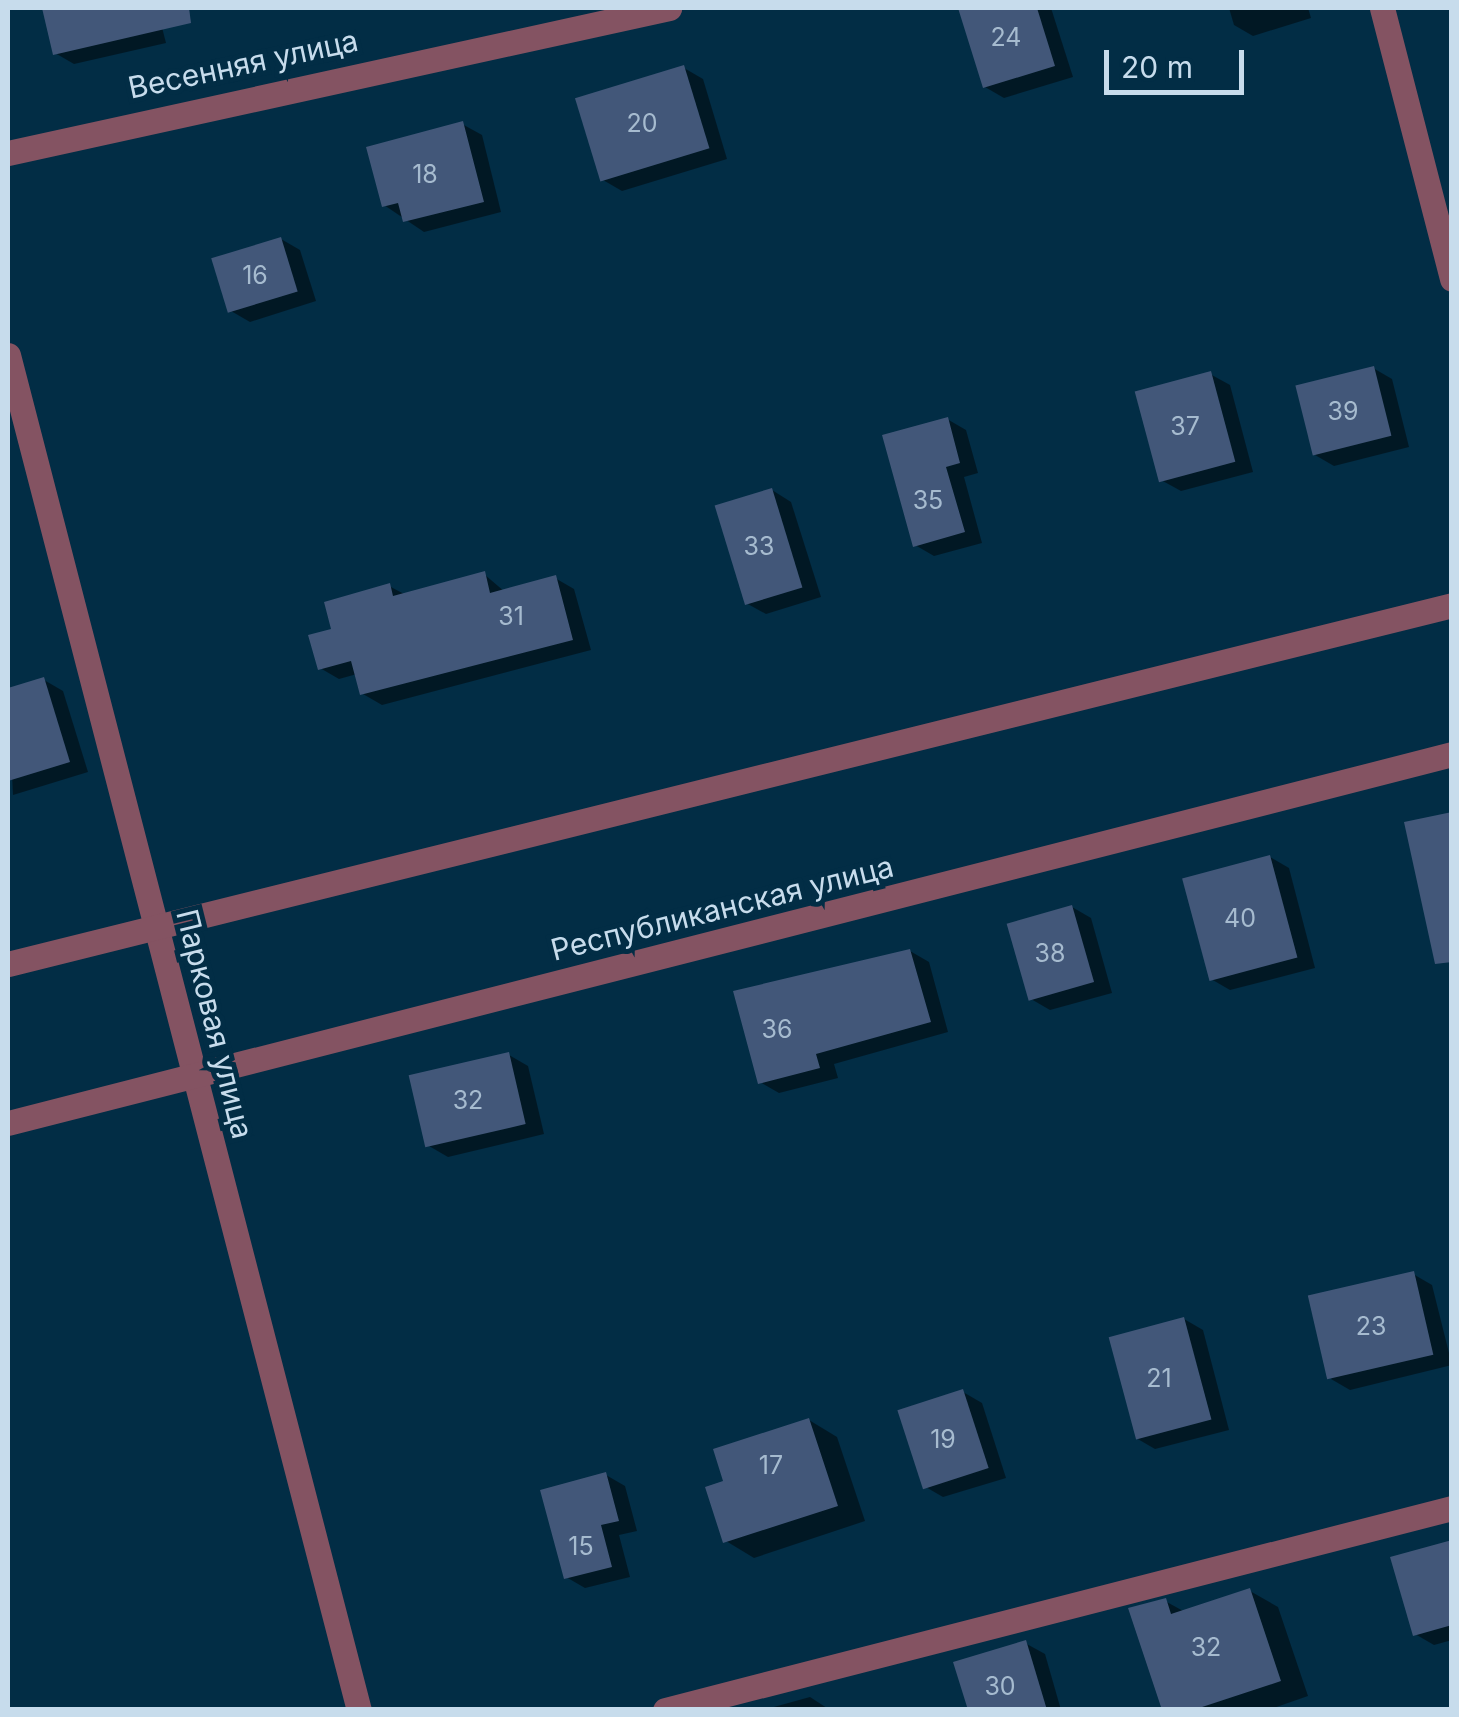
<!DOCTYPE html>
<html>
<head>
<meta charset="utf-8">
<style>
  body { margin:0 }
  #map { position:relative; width:1459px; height:1717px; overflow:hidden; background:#022d45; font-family:Inter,sans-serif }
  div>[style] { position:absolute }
  .shadow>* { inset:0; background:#0007 }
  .building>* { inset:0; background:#425779; transform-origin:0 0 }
  .minor>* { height:25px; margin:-12.5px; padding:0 12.5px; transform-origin:12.5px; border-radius:12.5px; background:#845362 }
  .tertiary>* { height:25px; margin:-12.5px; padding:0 12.5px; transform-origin:12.5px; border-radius:12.5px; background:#845362 }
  span { translate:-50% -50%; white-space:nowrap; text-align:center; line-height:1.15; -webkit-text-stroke:10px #022d45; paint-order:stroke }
  .number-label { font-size:25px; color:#a6bbcf }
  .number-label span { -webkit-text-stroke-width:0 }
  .street-label { font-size:30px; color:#c7dcec }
  .frame { position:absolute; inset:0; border:10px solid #c7dcec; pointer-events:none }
  .scale { position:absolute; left:1104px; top:50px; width:140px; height:45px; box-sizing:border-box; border:5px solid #c7dcec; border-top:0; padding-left:12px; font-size:30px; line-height:35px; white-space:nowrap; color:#c7dcec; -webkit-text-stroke:8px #022d45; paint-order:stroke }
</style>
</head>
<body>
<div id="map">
  <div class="shadow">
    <i style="clip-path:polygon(45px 8px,157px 8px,166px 43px,74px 64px,55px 53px)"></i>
    <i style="clip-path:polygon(960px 8px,1051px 8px,1073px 77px,1004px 98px,985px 87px)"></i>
    <i style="clip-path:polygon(1229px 8px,1308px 8px,1311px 18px,1253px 36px,1234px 25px)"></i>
    <i style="clip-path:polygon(684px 68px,703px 79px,727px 159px,622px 191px,603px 180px)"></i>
    <i style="clip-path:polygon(462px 124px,482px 135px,501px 212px,424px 232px,384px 205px)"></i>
    <i style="clip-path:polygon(281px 239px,300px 250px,316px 301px,250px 322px,231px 311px)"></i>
    <i style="clip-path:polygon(1373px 368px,1392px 379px,1409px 447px,1334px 466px,1315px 455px)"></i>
    <i style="clip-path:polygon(1210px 374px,1230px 385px,1253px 472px,1181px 491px,1161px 480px)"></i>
    <i style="clip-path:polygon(947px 419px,966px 430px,978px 473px,964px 477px,982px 543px,934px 556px,915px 545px)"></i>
    <i style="clip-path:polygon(772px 490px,791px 502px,821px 597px,766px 614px,746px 603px)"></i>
    <i style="clip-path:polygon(484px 574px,505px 592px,555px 578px,574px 589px,591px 650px,382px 705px,363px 694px,357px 674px,339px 679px,320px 668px,334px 630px,389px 586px,406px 595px)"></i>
    <i style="clip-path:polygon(44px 680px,63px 691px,88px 772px,13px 795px,8px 691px)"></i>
    <i style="clip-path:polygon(1270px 857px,1289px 868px,1315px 968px,1230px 990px,1211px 979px)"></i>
    <i style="clip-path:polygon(1072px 907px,1091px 918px,1112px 993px,1050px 1010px,1031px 999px)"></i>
    <i style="clip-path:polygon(910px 951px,929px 962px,948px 1032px,834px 1064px,838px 1078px,779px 1093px,760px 1082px)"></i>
    <i style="clip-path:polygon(509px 1055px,528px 1066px,544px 1134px,448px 1157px,429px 1146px)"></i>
    <i style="clip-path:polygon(1413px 1274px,1432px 1285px,1452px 1365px,1350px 1390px,1331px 1379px)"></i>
    <i style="clip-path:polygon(1184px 1319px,1203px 1330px,1229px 1430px,1155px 1449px,1136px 1438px)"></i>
    <i style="clip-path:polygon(963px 1392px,982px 1403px,1006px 1478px,943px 1497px,924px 1486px)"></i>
    <i style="clip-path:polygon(809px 1420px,837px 1437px,865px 1521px,754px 1558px,726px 1541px,726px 1482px)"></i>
    <i style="clip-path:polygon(606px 1475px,625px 1486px,637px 1531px,619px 1535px,630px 1577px,585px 1588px,566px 1577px)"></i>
    <i style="clip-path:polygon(1452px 1542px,1452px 1640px,1434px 1645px,1415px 1634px)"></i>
    <i style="clip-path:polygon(1250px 1591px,1278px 1607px,1308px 1696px,1268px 1710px,1164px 1710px,1165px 1601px,1185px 1612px)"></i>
    <i style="clip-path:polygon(1025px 1643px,1045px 1654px,1061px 1710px,970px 1710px)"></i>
    <i style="clip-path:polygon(810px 1697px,830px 1710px,763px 1710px)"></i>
  </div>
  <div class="building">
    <i style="clip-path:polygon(42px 8px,189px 8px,191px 23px,53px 55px)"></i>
    <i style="clip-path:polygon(958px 8px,1037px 8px,1055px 66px,983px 88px)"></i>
    <i style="left:684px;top:65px;width:87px;height:114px;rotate:73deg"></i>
    <i style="clip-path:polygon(463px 121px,484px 202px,403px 222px,398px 203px,382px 207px,366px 147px)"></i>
    <i style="left:281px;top:237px;width:57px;height:73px;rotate:73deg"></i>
    <i style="left:1374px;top:366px;width:72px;height:81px;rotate:76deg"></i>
    <i style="left:1211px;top:371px;width:94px;height:79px;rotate:75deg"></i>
    <i style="clip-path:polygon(948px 417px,960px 463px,946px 467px,965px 532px,913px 547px,882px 435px)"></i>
    <i style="left:772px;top:488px;width:104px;height:60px;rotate:73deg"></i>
    <i style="clip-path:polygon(485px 571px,490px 593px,556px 575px,573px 640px,360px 695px,351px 661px,318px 670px,308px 635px,331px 629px,324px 602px,390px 583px,393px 596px)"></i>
    <i style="clip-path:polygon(44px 677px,70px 762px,8px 781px,8px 688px)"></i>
    <i style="clip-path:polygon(1452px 812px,1452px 962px,1435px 964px,1404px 822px)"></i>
    <i style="left:1270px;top:855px;width:106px;height:91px;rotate:75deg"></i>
    <i style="left:1072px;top:905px;width:80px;height:68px;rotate:74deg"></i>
    <i style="clip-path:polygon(910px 949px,931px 1022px,816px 1054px,820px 1068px,758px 1084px,733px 991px)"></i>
    <i style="left:509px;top:1052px;width:74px;height:103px;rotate:77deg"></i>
    <i style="left:1414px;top:1271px;width:86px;height:109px;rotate:77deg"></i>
    <i style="left:1184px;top:1317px;width:106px;height:78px;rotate:75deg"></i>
    <i style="left:963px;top:1389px;width:83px;height:69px;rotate:72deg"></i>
    <i style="clip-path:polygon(809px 1418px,838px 1506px,723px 1543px,705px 1487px,723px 1481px,713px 1449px)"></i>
    <i style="clip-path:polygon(606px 1472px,619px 1521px,601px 1525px,612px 1567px,564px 1579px,540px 1490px)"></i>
    <i style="clip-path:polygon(1452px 1540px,1452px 1625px,1413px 1636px,1390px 1557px)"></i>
    <i style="clip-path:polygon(1250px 1588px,1281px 1681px,1193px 1710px,1162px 1710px,1128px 1608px,1166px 1598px,1171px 1614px)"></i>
    <i style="clip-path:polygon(1026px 1640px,1047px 1710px,968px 1710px,953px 1662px)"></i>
  </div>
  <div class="minor">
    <i style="left:1382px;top:8px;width:280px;rotate:75.5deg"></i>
    <i style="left:8px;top:153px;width:677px;rotate:-12.37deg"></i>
    <i style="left:8px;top:355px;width:1400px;rotate:75.48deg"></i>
    <i style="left:665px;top:1710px;width:813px;rotate:-14.4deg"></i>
  </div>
  <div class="tertiary">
    <i style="left:8px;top:964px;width:1488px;rotate:-13.96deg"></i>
    <i style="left:8px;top:1123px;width:1490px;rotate:-14.33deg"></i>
  </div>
  <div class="number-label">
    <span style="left:1006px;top:37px">24</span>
    <span style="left:642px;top:123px">20</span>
    <span style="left:425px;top:174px">18</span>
    <span style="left:255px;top:275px">16</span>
    <span style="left:1343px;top:411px">39</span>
    <span style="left:1185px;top:426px">37</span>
    <span style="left:928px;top:500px">35</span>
    <span style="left:759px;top:546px">33</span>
    <span style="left:511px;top:616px">31</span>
    <span style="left:1240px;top:918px">40</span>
    <span style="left:1050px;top:953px">38</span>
    <span style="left:777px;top:1029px">36</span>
    <span style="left:468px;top:1100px">32</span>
    <span style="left:1371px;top:1326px">23</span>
    <span style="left:1159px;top:1378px">21</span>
    <span style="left:943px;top:1439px">19</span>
    <span style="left:771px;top:1465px">17</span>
    <span style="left:581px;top:1546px">15</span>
    <span style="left:1206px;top:1647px">32</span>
    <span style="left:1000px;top:1686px">30</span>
  </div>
  <div class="street-label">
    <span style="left:243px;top:64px;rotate:-12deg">Весенняя улица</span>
    <span style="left:722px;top:908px;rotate:-14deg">Республиканская улица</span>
    <span style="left:215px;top:1024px;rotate:76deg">Парковая улица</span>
  </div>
  <div class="frame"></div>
  <div class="scale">20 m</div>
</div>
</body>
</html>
